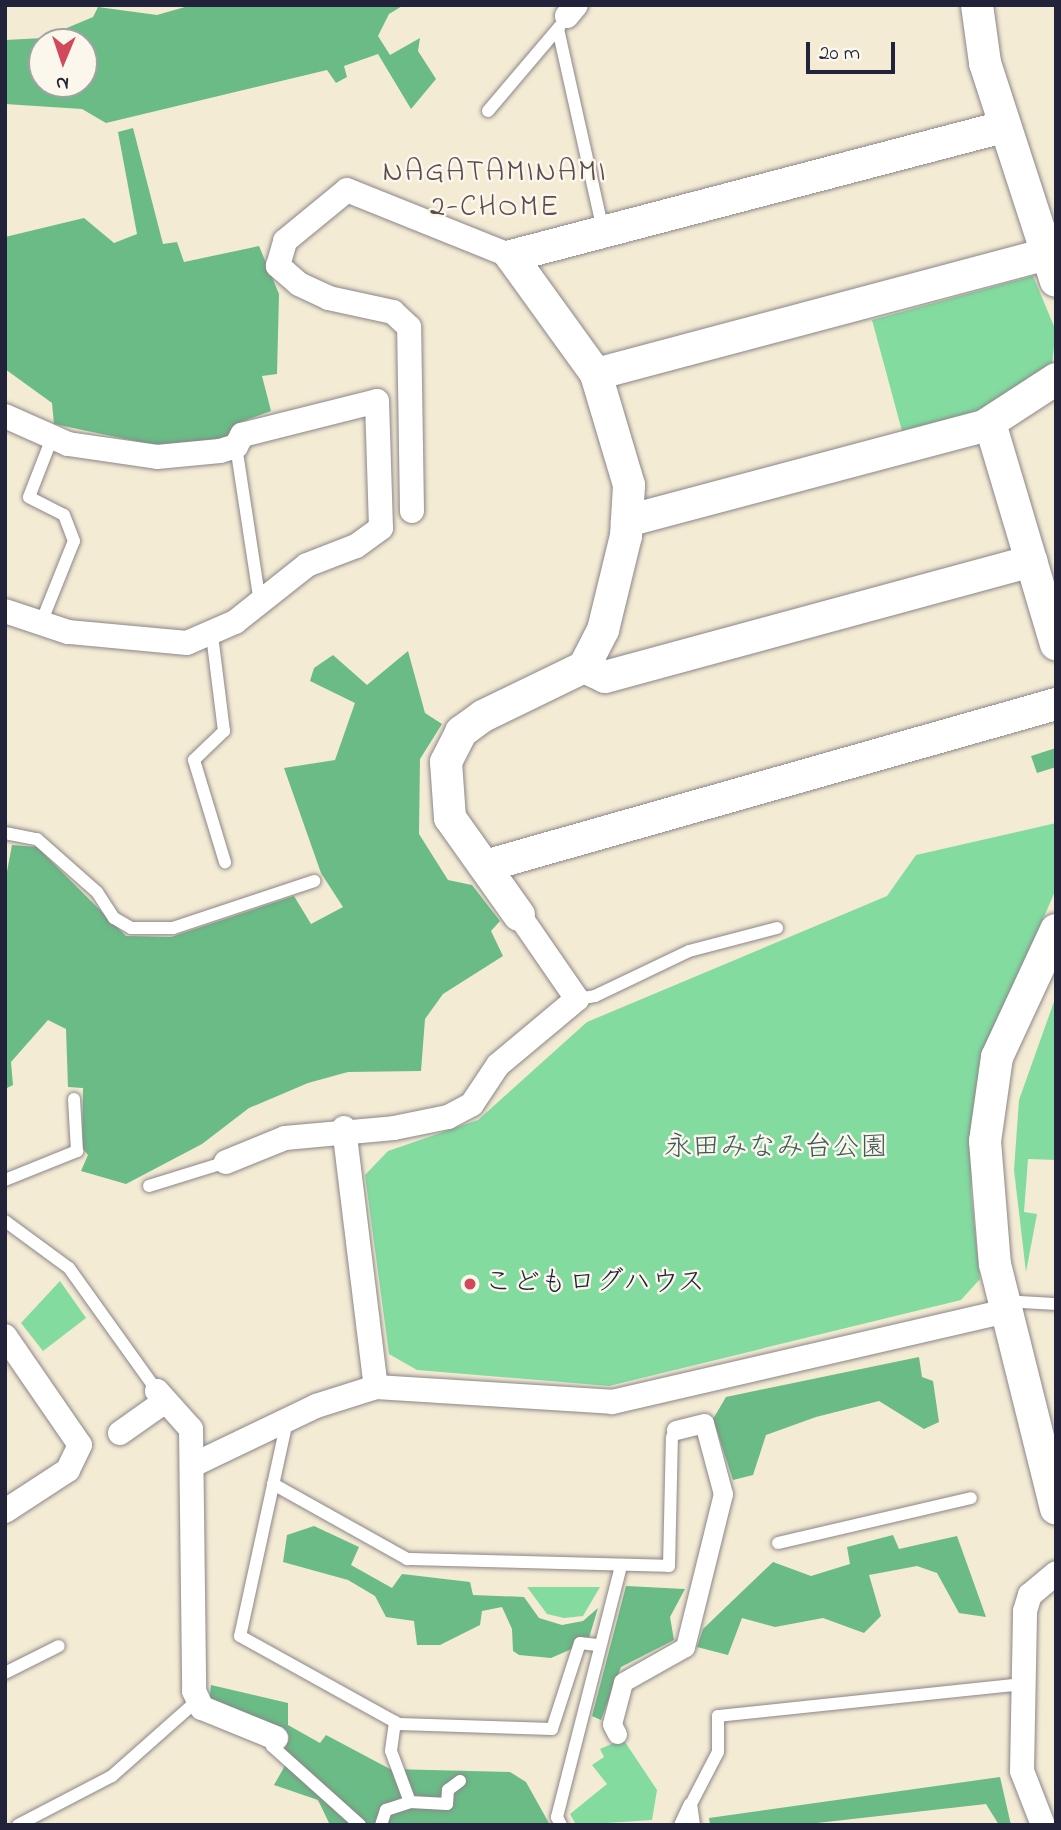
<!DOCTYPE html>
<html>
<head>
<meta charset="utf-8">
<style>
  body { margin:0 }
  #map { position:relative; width:1061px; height:1830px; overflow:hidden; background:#f4ebd4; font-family:"Indie Flower","Klee One",sans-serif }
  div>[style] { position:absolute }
  .green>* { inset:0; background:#83dba0 }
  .forest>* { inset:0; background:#6abb86 }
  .roads { filter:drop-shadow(0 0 2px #8b8688) drop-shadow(0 0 2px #8b8688) }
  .service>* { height:12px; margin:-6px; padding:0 6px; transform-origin:6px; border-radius:6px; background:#fff }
  .pedestrian>* { height:19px; margin:-9.5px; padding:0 9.5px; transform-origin:9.5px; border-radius:9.5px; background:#fff }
  .minor>* { height:24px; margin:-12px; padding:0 12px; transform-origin:12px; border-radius:12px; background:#fff }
  .tertiary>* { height:32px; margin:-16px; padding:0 16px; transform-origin:16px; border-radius:16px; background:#fff }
  .dots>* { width:19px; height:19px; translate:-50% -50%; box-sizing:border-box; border:4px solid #fbf7ec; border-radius:50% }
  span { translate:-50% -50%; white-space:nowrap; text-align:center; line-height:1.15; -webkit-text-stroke:5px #fbf7ec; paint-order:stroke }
  .park-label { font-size:28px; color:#3f5a59 }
  .poi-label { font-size:28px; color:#22223b }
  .left { translate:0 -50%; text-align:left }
  .neighbourhood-label { font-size:30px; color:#5a4d4e; letter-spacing:2px }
  .frame { position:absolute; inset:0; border:7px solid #22223b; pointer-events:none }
  .north { position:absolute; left:28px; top:28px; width:70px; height:70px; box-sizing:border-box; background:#fbf7ec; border:2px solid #a4a2a5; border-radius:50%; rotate:182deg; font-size:19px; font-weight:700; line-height:28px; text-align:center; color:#22223b }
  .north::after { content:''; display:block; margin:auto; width:24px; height:32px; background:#d1495b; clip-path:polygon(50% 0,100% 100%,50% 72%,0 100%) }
  .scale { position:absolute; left:806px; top:42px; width:89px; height:32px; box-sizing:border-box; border:4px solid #22223b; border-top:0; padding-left:9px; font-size:21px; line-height:24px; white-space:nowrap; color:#22223b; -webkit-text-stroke:5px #fbf7ec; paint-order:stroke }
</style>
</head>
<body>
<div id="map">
  <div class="green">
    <i style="clip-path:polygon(1033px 276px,1056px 331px,1051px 371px,993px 407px,902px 431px,872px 320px)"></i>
    <i style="clip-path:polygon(1056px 823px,1056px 889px,979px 1067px,971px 1190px,980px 1279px,961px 1300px,609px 1386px,417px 1370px,389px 1354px,365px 1175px,388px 1151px,478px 1120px,587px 1022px,887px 896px,916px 855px)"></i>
    <i style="clip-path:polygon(1056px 996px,1056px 1160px,1028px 1159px,1024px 1212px,1037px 1214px,1026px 1272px,1014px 1170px,1019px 1100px)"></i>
    <i style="clip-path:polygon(60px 1281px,86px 1318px,43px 1351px,21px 1323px)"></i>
    <i style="clip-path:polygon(527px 1587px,600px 1587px,583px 1616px,564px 1618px,547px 1614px)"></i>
    <i style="clip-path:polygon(623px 1739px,657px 1790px,652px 1820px,576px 1825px,570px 1814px,607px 1784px,592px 1765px,604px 1757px,600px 1749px)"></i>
  </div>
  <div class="forest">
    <i style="clip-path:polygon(evenodd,192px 5px,404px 5px,389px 14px,378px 36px,390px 55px,420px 38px,418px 51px,436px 79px,411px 109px,378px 54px,344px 66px,347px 77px,336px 83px,327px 70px,106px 123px,82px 109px,5px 104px,5px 40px,43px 38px,93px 17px,98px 7px,157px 15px,192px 5px,84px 42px,84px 84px,42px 84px,42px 42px,84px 42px)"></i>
    <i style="clip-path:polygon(133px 128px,163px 244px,177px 242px,184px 262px,259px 246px,279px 294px,277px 374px,262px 376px,271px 411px,241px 422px,229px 439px,159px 446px,54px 424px,52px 403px,5px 369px,5px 237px,84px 218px,114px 243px,137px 234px,118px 132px)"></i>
    <i style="clip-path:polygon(408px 651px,425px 713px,442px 724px,420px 759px,419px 834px,448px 880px,472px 885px,500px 921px,491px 931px,503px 956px,443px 994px,425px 1019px,421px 1071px,348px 1072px,308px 1083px,249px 1108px,202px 1144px,126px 1184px,81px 1171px,88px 1155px,82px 1148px,83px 1088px,68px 1087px,66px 1029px,48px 1020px,11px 1062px,13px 1085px,5px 1089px,5px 882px,12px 845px,37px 847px,126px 936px,171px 937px,294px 896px,311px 924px,343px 907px,321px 873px,284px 768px,335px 760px,355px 703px,310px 681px,314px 668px,333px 655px,367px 685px)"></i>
    <i style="clip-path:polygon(1056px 748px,1056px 767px,1037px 773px,1031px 756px)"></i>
    <i style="clip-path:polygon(919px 1357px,922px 1377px,933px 1381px,939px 1422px,924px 1429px,879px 1401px,816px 1417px,766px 1435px,753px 1475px,733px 1480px,713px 1419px,726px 1397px)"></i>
    <i style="clip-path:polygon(314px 1526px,359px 1547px,351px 1565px,392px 1588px,402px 1574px,470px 1582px,473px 1595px,524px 1597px,539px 1618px,562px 1625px,583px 1621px,598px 1608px,589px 1638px,574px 1640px,574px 1648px,551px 1658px,519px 1655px,513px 1651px,512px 1629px,502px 1607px,482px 1611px,480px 1625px,440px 1645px,417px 1645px,414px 1621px,386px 1617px,375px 1596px,348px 1580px,283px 1562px,287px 1535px)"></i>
    <i style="clip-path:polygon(893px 1535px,899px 1549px,957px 1536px,986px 1617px,959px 1613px,937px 1573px,917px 1566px,869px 1575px,881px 1616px,864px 1633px,823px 1618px,775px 1627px,742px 1618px,728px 1655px,697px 1647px,703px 1629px,773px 1562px,811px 1576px,850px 1564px,847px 1547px)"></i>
    <i style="clip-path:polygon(626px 1586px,685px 1589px,670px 1617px,674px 1640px,621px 1667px,601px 1720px,592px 1716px)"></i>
    <i style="clip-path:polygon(211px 1685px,288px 1703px,288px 1725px,320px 1743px,326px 1735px,390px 1769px,510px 1772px,526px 1782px,550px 1825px,330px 1825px,318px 1800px,274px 1785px,291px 1755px,209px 1703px)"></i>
    <i style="clip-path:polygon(1000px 1777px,1011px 1825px,999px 1825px,986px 1804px,799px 1825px,710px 1825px,709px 1818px)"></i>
  </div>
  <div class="roads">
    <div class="service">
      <i style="left:558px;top:29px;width:206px;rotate:77.4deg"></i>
      <i style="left:488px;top:111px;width:111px;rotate:-49.7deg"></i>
      <i style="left:236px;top:446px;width:159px;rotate:81.3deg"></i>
      <i style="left:41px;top:623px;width:88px;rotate:-68.1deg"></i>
      <i style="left:74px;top:541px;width:28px;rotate:-111deg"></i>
      <i style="left:64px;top:515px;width:39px;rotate:-153deg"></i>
      <i style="left:29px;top:497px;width:63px;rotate:-68.7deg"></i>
      <i style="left:212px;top:635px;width:97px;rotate:82.9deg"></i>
      <i style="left:224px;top:731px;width:42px;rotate:136deg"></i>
      <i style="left:194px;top:760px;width:107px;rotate:73.1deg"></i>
      <i style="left:5px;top:833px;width:33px;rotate:11deg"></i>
      <i style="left:37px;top:839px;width:80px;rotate:41.5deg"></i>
      <i style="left:97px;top:892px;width:31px;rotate:57deg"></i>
      <i style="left:114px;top:918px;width:20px;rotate:30deg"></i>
      <i style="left:131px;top:928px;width:42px"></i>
      <i style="left:173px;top:928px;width:149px;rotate:-18.4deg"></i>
      <i style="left:577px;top:999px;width:18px;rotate:-9deg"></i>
      <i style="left:595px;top:996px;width:104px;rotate:-25.6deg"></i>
      <i style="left:689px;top:951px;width:91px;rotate:-14.6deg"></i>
      <i style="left:5px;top:1180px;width:78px;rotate:-21.9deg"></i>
      <i style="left:77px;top:1151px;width:52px;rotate:-93.3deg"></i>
      <i style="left:149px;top:1186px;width:81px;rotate:-17.3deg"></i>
      <i style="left:5px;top:1221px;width:79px;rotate:36.3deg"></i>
      <i style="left:69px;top:1268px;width:151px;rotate:54.4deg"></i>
      <i style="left:1005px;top:1301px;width:51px;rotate:3.4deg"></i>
      <i style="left:287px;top:1421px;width:220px;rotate:102.3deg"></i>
      <i style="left:240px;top:1636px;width:182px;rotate:29deg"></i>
      <i style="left:399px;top:1724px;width:153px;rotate:1.9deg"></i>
      <i style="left:552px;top:1729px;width:90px;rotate:-72deg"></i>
      <i style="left:580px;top:1643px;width:17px;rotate:7deg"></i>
      <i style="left:273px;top:1484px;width:154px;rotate:29.2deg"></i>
      <i style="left:407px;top:1559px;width:262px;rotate:1.5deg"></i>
      <i style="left:669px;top:1566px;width:129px;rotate:-88.7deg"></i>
      <i style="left:778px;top:1543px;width:198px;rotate:-13.1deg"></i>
      <i style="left:5px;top:1673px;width:60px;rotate:-26.6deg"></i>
      <i style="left:395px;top:1722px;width:29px;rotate:98deg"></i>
      <i style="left:391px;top:1751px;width:54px;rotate:69.6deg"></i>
      <i style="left:410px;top:1802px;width:37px;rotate:3deg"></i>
      <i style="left:447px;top:1804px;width:14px;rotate:-86deg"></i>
      <i style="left:448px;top:1790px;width:15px;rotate:-37deg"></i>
      <i style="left:276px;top:1738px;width:9px;rotate:117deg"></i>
      <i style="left:272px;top:1746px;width:118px;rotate:41.9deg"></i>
      <i style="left:18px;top:1825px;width:106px;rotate:-27.5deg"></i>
      <i style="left:112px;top:1776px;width:115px;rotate:-41.5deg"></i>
      <i style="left:381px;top:1825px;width:16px;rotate:-72deg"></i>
      <i style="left:386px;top:1810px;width:25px;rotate:-18deg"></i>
      <i style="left:561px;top:1825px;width:9px;rotate:-117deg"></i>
      <i style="left:557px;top:1817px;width:260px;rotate:-75.7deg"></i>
      <i style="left:680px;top:1825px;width:23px;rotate:-65deg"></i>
      <i style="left:694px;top:1825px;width:21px;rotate:-98deg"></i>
      <i style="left:691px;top:1804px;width:59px;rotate:-62.6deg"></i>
      <i style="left:718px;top:1752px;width:36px;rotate:-90deg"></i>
      <i style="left:718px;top:1716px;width:308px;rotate:-6deg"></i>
    </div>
    <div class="pedestrian">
      <i style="left:617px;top:1734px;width:11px;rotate:-117deg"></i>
      <i style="left:612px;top:1724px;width:43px;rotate:-75.3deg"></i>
      <i style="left:623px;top:1682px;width:71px;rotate:-29.4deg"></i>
      <i style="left:685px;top:1647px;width:158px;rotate:-76.1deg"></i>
      <i style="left:723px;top:1494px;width:73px;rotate:-105deg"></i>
      <i style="left:704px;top:1423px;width:29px;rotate:166deg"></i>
    </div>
    <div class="minor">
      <i style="left:567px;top:16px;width:14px;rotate:-51deg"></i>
      <i style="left:5px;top:416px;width:69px;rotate:24deg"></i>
      <i style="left:68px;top:444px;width:90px;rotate:8.3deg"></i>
      <i style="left:157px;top:457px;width:63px;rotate:-5.4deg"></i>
      <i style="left:220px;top:451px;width:17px;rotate:-17deg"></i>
      <i style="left:236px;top:446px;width:13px;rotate:-61deg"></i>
      <i style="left:242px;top:435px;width:139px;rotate:-14.1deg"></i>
      <i style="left:377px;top:401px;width:127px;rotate:88.2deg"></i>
      <i style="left:381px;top:528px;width:31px;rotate:144deg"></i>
      <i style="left:356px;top:546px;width:53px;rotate:158.8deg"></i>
      <i style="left:307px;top:565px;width:92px;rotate:141.6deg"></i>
      <i style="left:235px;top:622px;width:52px;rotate:156.4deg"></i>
      <i style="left:187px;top:643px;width:120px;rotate:-174.7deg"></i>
      <i style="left:68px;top:632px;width:66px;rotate:-161.6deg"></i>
      <i style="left:412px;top:511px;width:184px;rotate:-90.9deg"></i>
      <i style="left:409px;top:327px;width:22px;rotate:-137deg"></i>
      <i style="left:393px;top:312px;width:66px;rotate:-167.7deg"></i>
      <i style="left:329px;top:298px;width:33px;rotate:-155deg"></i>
      <i style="left:299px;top:284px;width:28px;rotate:-139deg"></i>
      <i style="left:278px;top:266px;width:26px;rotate:-74deg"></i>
      <i style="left:285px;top:241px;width:80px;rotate:-39.4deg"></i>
      <i style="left:347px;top:190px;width:177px;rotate:21.9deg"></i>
      <i style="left:344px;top:1128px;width:261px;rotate:83deg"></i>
      <i style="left:226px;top:1162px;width:64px;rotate:-22.1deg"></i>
      <i style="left:285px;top:1138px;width:109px;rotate:-5.2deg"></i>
      <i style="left:394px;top:1128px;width:55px;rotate:-11.5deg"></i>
      <i style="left:448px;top:1117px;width:27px;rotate:-28deg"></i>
      <i style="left:472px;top:1104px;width:47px;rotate:-56.3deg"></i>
      <i style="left:498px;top:1065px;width:103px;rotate:-39.9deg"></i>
      <i style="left:577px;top:999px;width:102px;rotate:-124.6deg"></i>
      <i style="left:5px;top:1336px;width:132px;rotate:55.5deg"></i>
      <i style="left:80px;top:1445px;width:28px;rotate:116deg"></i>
      <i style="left:68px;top:1470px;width:75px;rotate:146.9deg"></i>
      <i style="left:157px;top:1391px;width:51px;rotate:48.2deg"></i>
      <i style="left:191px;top:1429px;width:262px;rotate:89.3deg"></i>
      <i style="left:194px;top:1691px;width:19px;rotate:65deg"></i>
      <i style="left:202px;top:1708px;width:80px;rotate:22.1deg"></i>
      <i style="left:120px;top:1433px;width:54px;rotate:-35.2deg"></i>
      <i style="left:193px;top:1465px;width:136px;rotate:-25.6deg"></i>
      <i style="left:316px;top:1406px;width:63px;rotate:-17.6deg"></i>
      <i style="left:376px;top:1387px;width:236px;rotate:3.6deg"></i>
      <i style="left:612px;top:1402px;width:405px;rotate:-13deg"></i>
      <i style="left:1043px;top:1825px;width:58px;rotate:-111.3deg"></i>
      <i style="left:1022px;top:1771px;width:160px;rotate:-88.9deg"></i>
      <i style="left:1025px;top:1611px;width:17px;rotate:-73deg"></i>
      <i style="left:1030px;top:1595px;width:34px;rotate:-40deg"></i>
    </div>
    <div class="tertiary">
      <i style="left:977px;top:5px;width:59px;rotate:82.1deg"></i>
      <i style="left:985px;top:63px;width:229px;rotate:72deg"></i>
      <i style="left:596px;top:374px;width:467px;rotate:-14.9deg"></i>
      <i style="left:990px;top:423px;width:231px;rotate:73.4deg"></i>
      <i style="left:627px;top:521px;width:369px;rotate:-14.9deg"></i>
      <i style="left:984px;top:426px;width:86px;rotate:-33.1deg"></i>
      <i style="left:584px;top:667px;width:23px;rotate:25deg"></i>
      <i style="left:605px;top:677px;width:442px;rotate:-15.2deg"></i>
      <i style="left:485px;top:866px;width:594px;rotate:-15.84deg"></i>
      <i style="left:519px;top:915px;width:119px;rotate:-125.4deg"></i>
      <i style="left:450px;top:818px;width:56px;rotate:-94.1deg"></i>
      <i style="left:446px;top:762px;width:34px;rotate:-63deg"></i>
      <i style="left:461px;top:732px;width:27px;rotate:-36deg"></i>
      <i style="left:483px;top:716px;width:112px;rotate:-25.9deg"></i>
      <i style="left:584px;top:667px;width:42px;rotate:-62.8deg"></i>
      <i style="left:603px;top:630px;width:97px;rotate:-76.3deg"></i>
      <i style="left:626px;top:536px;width:51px;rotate:-86.6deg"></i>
      <i style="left:629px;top:485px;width:116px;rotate:-106.6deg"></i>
      <i style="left:596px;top:374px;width:145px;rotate:-125.8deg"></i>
      <i style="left:511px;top:256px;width:509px;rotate:-14.69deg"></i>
      <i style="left:1056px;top:930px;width:140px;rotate:114.9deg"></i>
      <i style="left:997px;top:1057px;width:85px;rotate:98.1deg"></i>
      <i style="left:985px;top:1141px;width:123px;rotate:85.4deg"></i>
      <i style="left:995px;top:1264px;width:252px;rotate:76deg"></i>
    </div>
  </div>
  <div class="dots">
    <i style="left:470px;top:1284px;background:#d1495b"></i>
  </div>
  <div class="park-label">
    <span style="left:776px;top:1149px">永田みなみ台公園</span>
  </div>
  <div class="poi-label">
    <span class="left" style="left:484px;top:1284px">こどもログハウス</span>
  </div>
  <div class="neighbourhood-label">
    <span style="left:495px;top:190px">NAGATAMINAMI<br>2-CHOME</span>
  </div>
  <div class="frame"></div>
  <div class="north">N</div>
  <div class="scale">20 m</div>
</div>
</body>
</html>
